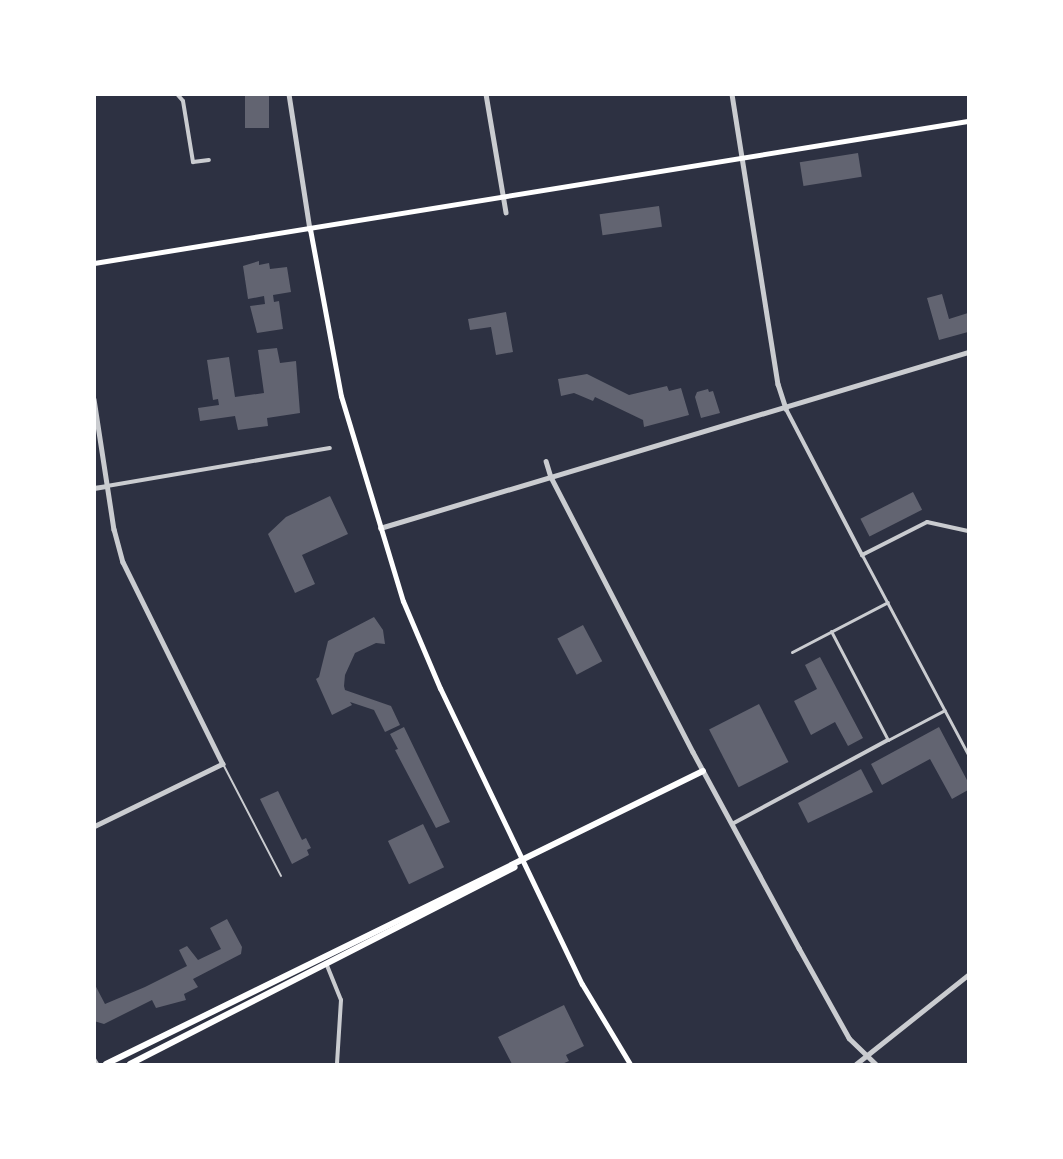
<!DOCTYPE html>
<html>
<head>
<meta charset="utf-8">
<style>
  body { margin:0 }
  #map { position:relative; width:1063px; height:1159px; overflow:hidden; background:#2d3142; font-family:"PT Serif",serif }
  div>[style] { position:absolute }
  .building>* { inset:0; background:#626471; transform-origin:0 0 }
  .service>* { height:2px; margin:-1px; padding:0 1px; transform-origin:1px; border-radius:1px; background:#caccd0 }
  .pedestrian>* { height:3px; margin:-1.5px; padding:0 1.5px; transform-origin:1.5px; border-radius:1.5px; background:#caccd0 }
  .minor>* { height:4px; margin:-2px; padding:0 2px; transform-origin:2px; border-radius:2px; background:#caccd0 }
  .tertiary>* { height:4.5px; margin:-2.25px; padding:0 2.25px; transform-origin:2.25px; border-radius:2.25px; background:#caccd0 }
  .secondary>* { height:5px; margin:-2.5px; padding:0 2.5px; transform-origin:2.5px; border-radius:2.5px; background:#fff }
  .primary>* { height:6px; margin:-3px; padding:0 3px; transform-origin:3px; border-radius:3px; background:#fff }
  span { translate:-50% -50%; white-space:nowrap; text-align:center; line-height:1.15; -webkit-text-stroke:6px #fff; paint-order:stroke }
  .frame { position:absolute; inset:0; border:96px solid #fff; pointer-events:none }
</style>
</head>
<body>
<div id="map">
  <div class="building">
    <i style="left:245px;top:94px;width:24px;height:34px"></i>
    <i style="left:858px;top:153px;width:24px;height:59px;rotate:81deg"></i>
    <i style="left:659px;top:206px;width:21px;height:60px;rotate:82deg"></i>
    <i style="clip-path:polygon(259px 261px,259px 265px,269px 263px,270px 269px,287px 267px,291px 292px,273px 295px,274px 302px,279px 301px,283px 329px,257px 333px,250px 306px,265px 304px,264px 296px,248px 299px,243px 266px)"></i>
    <i style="clip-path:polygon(942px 294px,949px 319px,968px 313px,968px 332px,939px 340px,927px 298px)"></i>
    <i style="clip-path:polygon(506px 312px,513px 352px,496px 355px,491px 327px,470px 330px,468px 319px)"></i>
    <i style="clip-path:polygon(277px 348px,280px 363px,296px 361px,300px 413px,267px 418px,268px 426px,238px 430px,235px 416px,200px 421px,198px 408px,219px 405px,218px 399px,213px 400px,207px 360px,229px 357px,235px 397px,264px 393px,258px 350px)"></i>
    <i style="clip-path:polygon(587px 374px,629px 395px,667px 386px,669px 391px,681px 388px,689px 415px,644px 427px,643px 420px,595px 397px,593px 401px,574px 393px,561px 396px,558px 379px)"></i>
    <i style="clip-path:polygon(708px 389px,709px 392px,713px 391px,720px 413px,701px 418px,695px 397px,697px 392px)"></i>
    <i style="left:913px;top:492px;width:20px;height:59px;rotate:63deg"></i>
    <i style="clip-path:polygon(330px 496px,348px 534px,302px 555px,315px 584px,295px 593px,268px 534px,286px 517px)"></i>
    <i style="clip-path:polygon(374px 617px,383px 630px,385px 644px,376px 643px,355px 653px,345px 675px,344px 686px,345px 690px,391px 706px,400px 725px,385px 732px,374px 710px,350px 702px,352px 705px,332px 715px,316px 679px,319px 677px,328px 641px)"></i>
    <i style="left:583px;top:625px;width:41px;height:29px;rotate:62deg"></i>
    <i style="clip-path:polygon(820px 657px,863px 738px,848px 746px,835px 722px,811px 735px,794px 701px,817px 689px,805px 665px)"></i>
    <i style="left:759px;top:704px;width:65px;height:56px;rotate:63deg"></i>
    <i style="clip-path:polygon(404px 727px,450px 822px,436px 828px,395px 750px,398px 749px,390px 734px)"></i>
    <i style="clip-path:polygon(939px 727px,968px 782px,968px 790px,952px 799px,930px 759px,882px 785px,871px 764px)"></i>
    <i style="clip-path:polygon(861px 769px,873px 792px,808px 823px,798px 803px)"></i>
    <i style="clip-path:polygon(278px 791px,302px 840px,306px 838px,311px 848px,307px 850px,309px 855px,292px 864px,260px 799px)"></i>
    <i style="left:423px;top:824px;width:48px;height:39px;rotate:64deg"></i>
    <i style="clip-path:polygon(227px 919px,242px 947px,241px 954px,193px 979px,198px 987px,184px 994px,186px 1000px,156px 1008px,152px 1000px,104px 1024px,94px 1021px,94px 983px,105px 1004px,145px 987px,187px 966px,179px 950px,187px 946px,198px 960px,221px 949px,210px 928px)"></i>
    <i style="clip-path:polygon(564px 1005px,584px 1046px,566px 1055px,569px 1061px,562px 1064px,512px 1064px,498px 1037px)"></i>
  </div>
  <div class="service">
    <i style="left:223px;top:764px;width:126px;rotate:62.6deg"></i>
  </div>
  <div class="pedestrian">
    <i style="left:862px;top:555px;width:225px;rotate:62deg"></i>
    <i style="left:831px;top:631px;width:123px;rotate:62.4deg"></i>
    <i style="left:888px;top:740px;width:64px;rotate:-27.8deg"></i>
    <i style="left:792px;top:652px;width:108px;rotate:-27.5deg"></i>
  </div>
  <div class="minor">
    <i style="left:177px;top:94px;width:9px;rotate:49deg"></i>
    <i style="left:183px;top:101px;width:62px;rotate:80.7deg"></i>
    <i style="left:193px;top:162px;width:16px;rotate:-7deg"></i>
    <i style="left:786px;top:409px;width:165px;rotate:62.5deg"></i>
    <i style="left:862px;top:555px;width:73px;rotate:-26.9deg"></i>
    <i style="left:927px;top:522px;width:42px;rotate:12.4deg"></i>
    <i style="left:107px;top:486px;width:226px;rotate:-9.7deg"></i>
    <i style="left:732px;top:824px;width:177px;rotate:-28.3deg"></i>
    <i style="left:326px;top:963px;width:40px;rotate:68deg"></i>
    <i style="left:341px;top:1000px;width:64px;rotate:93.6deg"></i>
    <i style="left:94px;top:1059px;width:6px;rotate:59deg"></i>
  </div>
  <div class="tertiary">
    <i style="left:289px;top:94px;width:137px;rotate:81.2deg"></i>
    <i style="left:486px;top:94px;width:120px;rotate:80.4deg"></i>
    <i style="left:732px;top:94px;width:294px;rotate:81deg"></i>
    <i style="left:778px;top:384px;width:26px;rotate:72deg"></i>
    <i style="left:94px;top:399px;width:132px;rotate:81.3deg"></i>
    <i style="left:114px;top:529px;width:34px;rotate:75deg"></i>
    <i style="left:123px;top:562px;width:225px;rotate:63.7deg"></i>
    <i style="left:223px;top:764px;width:144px;rotate:154deg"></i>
    <i style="left:546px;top:461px;width:17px;rotate:73deg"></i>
    <i style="left:551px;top:477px;width:309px;rotate:62.7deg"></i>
    <i style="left:693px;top:752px;width:223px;rotate:61.6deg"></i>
    <i style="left:799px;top:948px;width:103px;rotate:60.9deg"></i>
    <i style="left:849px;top:1038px;width:37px;rotate:44deg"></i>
    <i style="left:94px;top:488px;width:13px;rotate:-9deg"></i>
    <i style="left:380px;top:528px;width:614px;rotate:-16.66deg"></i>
    <i style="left:856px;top:1064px;width:143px;rotate:-38.5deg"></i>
  </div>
  <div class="secondary">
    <i style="left:310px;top:229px;width:170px;rotate:79.5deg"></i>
    <i style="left:341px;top:396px;width:214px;rotate:73.2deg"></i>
    <i style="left:403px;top:601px;width:95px;rotate:67deg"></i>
    <i style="left:440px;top:688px;width:328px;rotate:64.4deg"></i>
    <i style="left:582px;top:984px;width:93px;rotate:59deg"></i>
    <i style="left:94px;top:263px;width:885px;rotate:-9.23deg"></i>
  </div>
  <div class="primary">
    <i style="left:106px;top:1064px;width:665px;rotate:-26.14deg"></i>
    <i style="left:130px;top:1064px;width:432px;rotate:-27.1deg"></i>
  </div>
  <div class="frame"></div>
</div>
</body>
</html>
